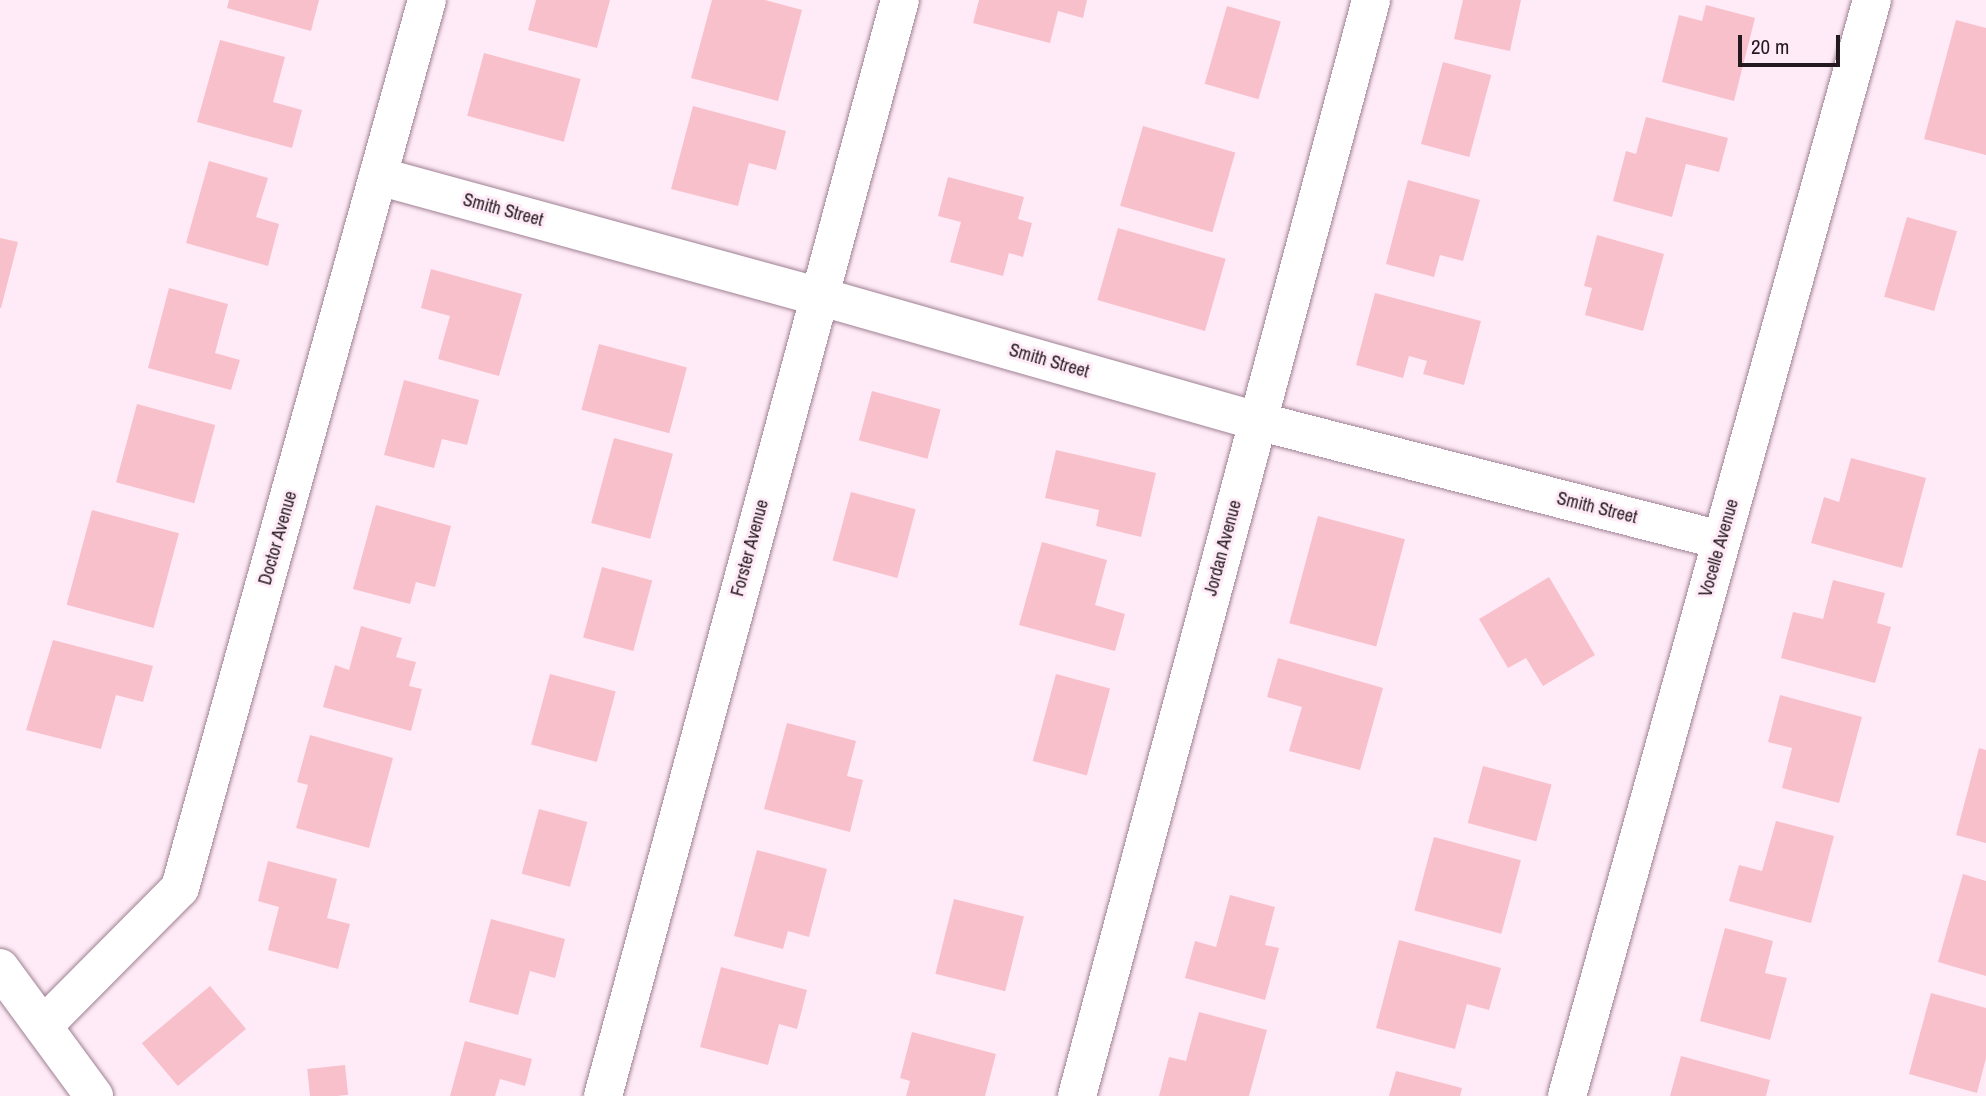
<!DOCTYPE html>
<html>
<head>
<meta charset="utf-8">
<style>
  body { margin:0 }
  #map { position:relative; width:1986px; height:1096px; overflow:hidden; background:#ffebf7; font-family:"Archivo Narrow",sans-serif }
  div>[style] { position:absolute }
  .building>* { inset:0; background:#f8c0cb; transform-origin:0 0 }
  .roads { filter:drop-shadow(0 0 2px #9f8193) drop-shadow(0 0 2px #9f8193) }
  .minor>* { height:38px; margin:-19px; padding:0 19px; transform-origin:19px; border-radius:19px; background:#fff }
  span { translate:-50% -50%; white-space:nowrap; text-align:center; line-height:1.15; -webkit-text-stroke:6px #ffebf7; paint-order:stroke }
  .street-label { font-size:18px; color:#251920 }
  .scale { position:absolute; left:1738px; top:35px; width:102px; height:32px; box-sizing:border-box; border:4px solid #251920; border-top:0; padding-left:9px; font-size:21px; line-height:24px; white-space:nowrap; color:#251920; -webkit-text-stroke:5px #ffebf7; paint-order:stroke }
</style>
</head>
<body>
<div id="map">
  <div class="building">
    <i style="clip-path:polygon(229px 0,319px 0,311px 31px,227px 8px)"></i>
    <i style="clip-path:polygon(536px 0,610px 0,597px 48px,528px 30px)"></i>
    <i style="clip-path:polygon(712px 0,765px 0,802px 10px,778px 101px,691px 78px)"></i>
    <i style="clip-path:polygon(979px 0,1087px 0,1083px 18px,1058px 11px,1050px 43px,973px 23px)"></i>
    <i style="clip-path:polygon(1463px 0,1521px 0,1510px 51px,1454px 39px)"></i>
    <i style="clip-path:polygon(1706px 5px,1755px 18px,1734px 101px,1662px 82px,1679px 15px,1702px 21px)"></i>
    <i style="left:1227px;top:6px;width:56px;height:81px;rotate:16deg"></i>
    <i style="clip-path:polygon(1956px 20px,1986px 28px,1986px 155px,1924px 139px)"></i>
    <i style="clip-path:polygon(220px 40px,285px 57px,273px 102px,302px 110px,292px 148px,197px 122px)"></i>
    <i style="left:484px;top:53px;width:100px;height:65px;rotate:15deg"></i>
    <i style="left:1443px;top:62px;width:50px;height:85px;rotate:15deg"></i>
    <i style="clip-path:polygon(693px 106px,786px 131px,776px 170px,749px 163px,738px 206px,671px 189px)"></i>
    <i style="clip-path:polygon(1646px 117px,1728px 138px,1719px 172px,1686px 164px,1672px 217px,1613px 201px,1626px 151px,1636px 154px)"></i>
    <i style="left:1143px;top:126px;width:96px;height:83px;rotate:16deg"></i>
    <i style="clip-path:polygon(209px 161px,268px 178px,256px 217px,279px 224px,268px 266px,186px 243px)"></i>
    <i style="clip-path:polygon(948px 177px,1024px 197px,1018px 219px,1032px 223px,1023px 257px,1009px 253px,1003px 276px,950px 262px,961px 222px,938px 216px)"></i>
    <i style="clip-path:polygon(1408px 180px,1480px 200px,1463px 261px,1440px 255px,1434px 277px,1386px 264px)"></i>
    <i style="left:1907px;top:217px;width:52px;height:83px;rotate:16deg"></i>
    <i style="left:1118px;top:228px;width:112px;height:75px;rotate:16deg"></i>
    <i style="clip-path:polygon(1597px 235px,1664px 254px,1643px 331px,1585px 315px,1592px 288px,1584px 286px)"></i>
    <i style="clip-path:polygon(0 238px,18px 242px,1px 308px,0 308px)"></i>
    <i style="clip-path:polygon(431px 269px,522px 294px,499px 376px,438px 359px,450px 316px,421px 308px)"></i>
    <i style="clip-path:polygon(169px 288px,228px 304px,215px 353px,240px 360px,231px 390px,148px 368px)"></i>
    <i style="clip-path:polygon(1375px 293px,1481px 321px,1464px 385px,1423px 374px,1427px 361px,1409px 356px,1403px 378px,1356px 365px)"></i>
    <i style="left:599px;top:344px;width:91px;height:68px;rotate:15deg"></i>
    <i style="clip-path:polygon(404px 380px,479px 400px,467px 445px,442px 439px,434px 468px,384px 455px)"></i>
    <i style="left:872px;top:391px;width:71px;height:51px;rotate:15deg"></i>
    <i style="left:137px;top:404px;width:81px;height:81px;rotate:15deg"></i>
    <i style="left:614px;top:438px;width:61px;height:88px;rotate:15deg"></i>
    <i style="clip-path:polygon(1056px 450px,1156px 473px,1141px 537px,1096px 526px,1099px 510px,1045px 498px)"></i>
    <i style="clip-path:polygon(1851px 458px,1926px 478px,1902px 568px,1811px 543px,1824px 497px,1839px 502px)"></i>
    <i style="left:851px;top:492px;width:67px;height:71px;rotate:15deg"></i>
    <i style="clip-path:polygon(376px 505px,451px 526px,435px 587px,416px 582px,410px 604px,353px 589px)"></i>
    <i style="left:92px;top:510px;width:90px;height:98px;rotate:15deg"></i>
    <i style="left:1318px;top:516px;width:90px;height:111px;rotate:15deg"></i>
    <i style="clip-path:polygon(1042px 542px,1107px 560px,1095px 605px,1125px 614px,1115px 651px,1019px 625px)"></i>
    <i style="left:602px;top:567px;width:52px;height:73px;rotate:15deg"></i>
    <i style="clip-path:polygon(1549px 577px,1595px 655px,1543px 686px,1526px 658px,1508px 668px,1479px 619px)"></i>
    <i style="clip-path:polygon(1833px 580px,1885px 593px,1877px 623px,1891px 627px,1875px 683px,1781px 658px,1793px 612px,1823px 619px)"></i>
    <i style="clip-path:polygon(361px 626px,402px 638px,396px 657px,416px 662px,409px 686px,422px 689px,411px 731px,323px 707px,335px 665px,349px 670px)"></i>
    <i style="clip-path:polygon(53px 640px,153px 666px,143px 702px,116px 695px,101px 749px,26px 730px)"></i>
    <i style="clip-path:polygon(1278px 658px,1383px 688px,1360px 770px,1289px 751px,1302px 707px,1267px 697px)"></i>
    <i style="left:550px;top:674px;width:68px;height:73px;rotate:15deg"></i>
    <i style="left:1056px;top:674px;width:56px;height:90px;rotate:15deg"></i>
    <i style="clip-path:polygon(1780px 695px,1862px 717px,1839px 803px,1782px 788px,1792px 748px,1768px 742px)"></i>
    <i style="clip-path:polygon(787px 723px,856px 741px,847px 776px,863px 780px,850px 832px,764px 809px)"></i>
    <i style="clip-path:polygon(310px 735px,393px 758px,369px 848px,296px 828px,308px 785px,297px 782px)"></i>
    <i style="clip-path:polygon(1979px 748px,1986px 750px,1986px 843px,1956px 835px)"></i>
    <i style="left:1483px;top:766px;width:71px;height:59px;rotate:15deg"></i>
    <i style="left:539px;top:809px;width:50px;height:67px;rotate:15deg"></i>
    <i style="clip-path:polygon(1776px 821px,1834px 836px,1811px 923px,1729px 901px,1739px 865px,1762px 871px)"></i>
    <i style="left:1434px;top:837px;width:90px;height:76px;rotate:15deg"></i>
    <i style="clip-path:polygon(757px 850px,827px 869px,809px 937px,788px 931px,783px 949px,734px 936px)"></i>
    <i style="clip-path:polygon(268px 861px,337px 879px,327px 918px,350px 924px,338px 969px,268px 950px,279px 907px,258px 901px)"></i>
    <i style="clip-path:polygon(1963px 874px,1986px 881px,1986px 976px,1938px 962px)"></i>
    <i style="clip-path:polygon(1230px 895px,1275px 907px,1265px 945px,1279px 948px,1265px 1000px,1185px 978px,1195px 941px,1216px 947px)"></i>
    <i style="left:954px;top:899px;width:72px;height:77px;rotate:14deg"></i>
    <i style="clip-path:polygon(491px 919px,565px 939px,555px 978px,530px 971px,518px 1015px,469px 1002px)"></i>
    <i style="clip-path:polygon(1725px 928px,1773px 941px,1765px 973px,1787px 978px,1770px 1040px,1700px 1021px)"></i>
    <i style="clip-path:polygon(1399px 940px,1501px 968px,1489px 1010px,1467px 1004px,1455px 1049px,1376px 1028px)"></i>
    <i style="clip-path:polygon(721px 967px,807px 990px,797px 1029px,779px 1024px,768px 1065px,700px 1047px)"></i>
    <i style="left:210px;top:986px;width:56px;height:89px;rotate:50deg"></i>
    <i style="clip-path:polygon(1931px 993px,1986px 1008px,1986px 1058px,1977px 1093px,1909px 1074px)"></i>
    <i style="clip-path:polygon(1199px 1012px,1267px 1030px,1249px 1096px,1159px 1096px,1169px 1057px,1186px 1061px)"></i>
    <i style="clip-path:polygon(912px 1032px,996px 1054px,985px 1096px,906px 1096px,910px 1081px,900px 1078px)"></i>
    <i style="clip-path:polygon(465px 1041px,532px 1059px,525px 1086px,500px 1079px,495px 1096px,450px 1096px)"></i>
    <i style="clip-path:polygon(1681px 1056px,1770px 1080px,1766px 1096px,1670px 1096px)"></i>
    <i style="left:345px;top:1065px;width:30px;height:38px;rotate:84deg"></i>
    <i style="clip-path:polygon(1396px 1071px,1462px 1088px,1460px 1096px,1389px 1096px)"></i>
  </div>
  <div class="roads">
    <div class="minor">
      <i style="left:378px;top:176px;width:456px;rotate:15.3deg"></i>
      <i style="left:818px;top:296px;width:456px;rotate:15.9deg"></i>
      <i style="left:1257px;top:421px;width:479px;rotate:14.4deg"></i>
      <i style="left:0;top:968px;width:159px;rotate:53.7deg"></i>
      <i style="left:43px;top:1026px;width:194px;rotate:-45.2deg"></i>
      <i style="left:180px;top:888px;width:922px;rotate:-74.46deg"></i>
      <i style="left:603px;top:1096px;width:1136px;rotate:-74.84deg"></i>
      <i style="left:1077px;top:1096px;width:1135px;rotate:-74.98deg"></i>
      <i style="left:1567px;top:1096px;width:1138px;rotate:-74.45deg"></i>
    </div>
  </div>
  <div class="street-label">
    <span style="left:503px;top:210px;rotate:15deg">Smith Street</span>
    <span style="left:1049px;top:361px;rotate:16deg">Smith Street</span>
    <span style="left:1597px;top:508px;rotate:14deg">Smith Street</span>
    <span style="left:278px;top:538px;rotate:-74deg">Doctor Avenue</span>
    <span style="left:750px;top:548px;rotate:-75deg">Forster Avenue</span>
    <span style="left:1223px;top:548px;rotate:-75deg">Jordan Avenue</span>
    <span style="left:1719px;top:548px;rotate:-74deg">Vocelle Avenue</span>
  </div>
  <div class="scale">20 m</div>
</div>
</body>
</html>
